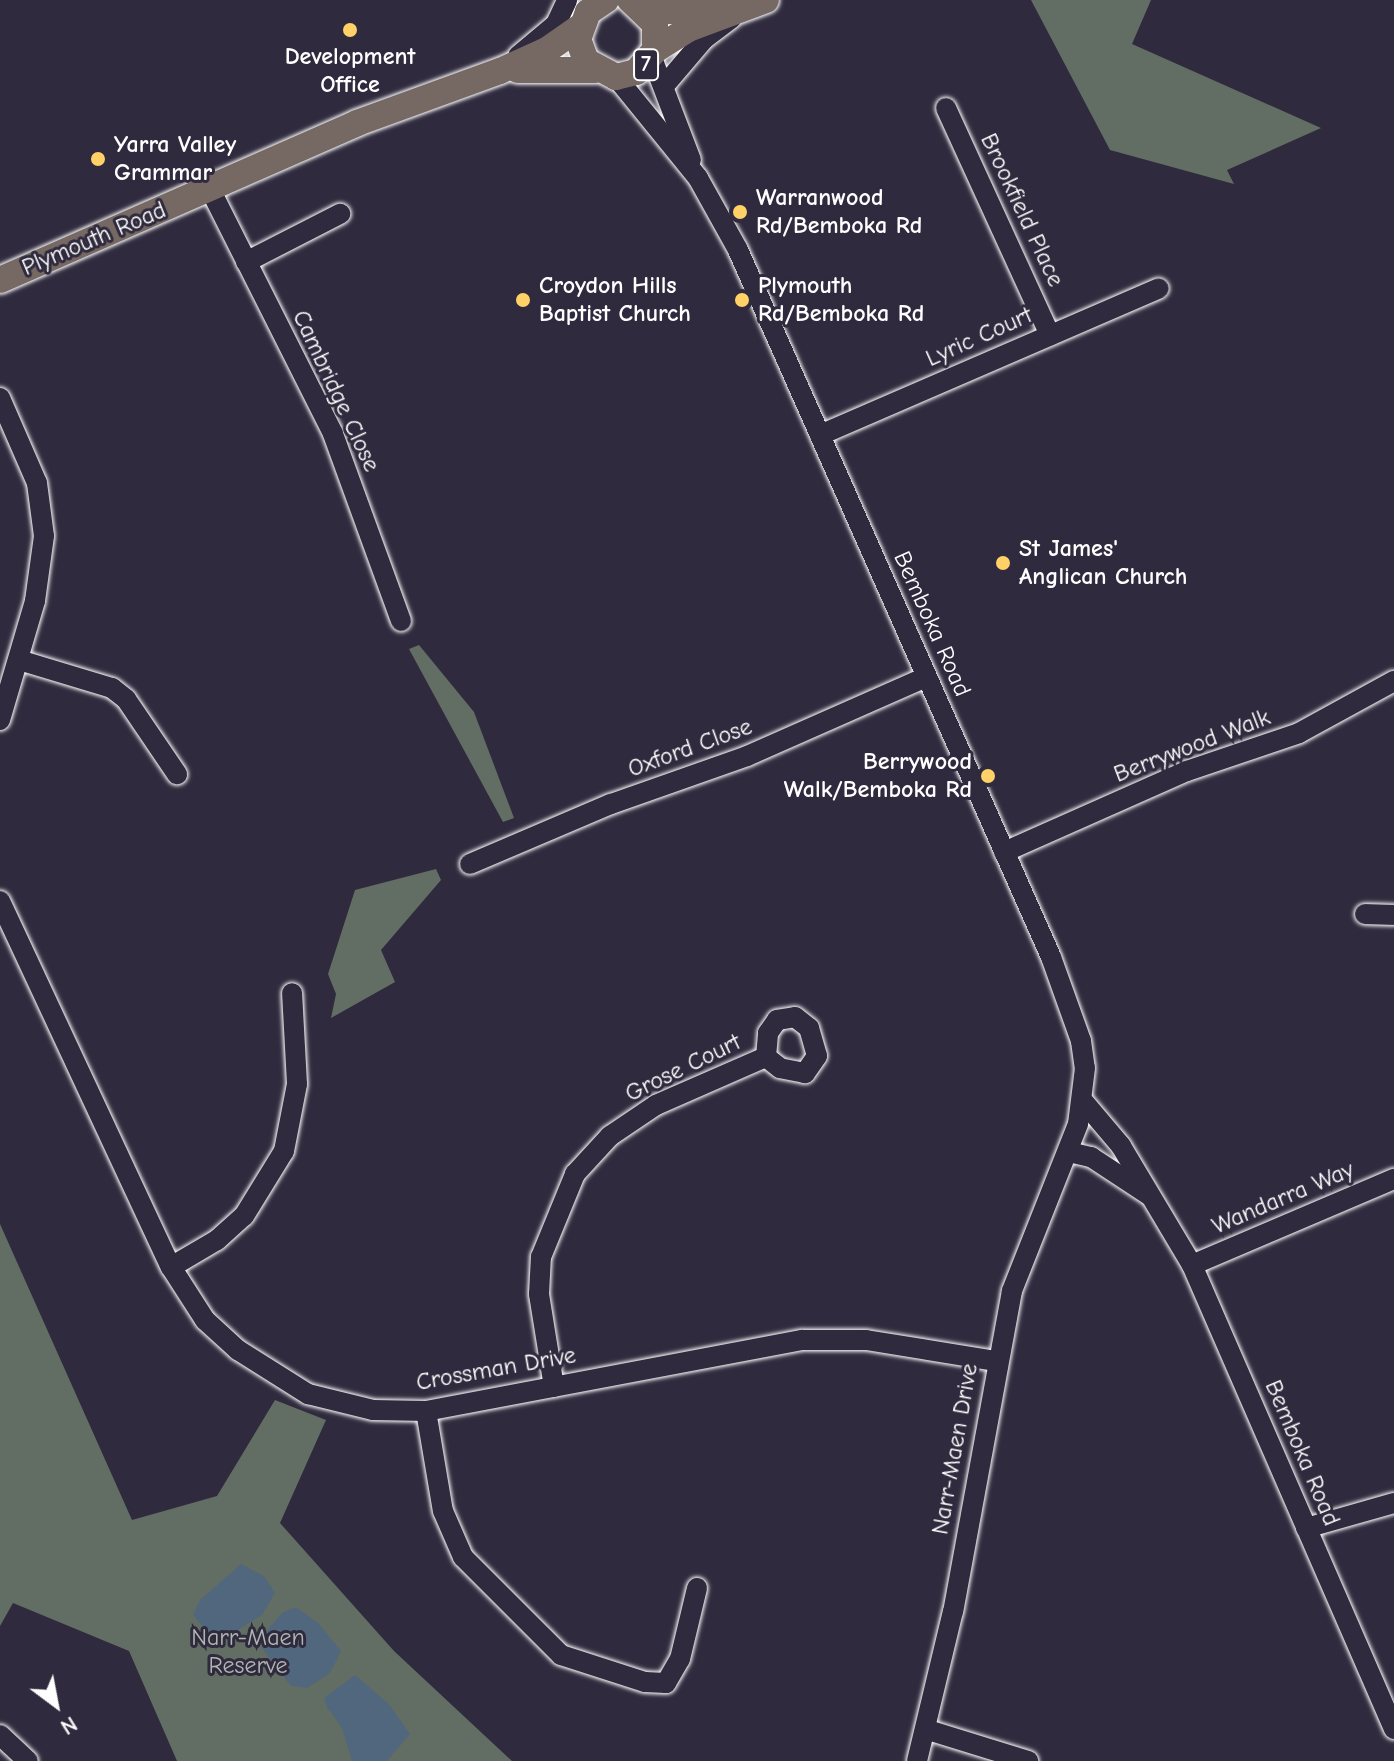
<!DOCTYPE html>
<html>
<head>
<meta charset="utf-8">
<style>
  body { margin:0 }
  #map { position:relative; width:1394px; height:1761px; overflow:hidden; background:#2f2a3d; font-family:"Comic Neue",sans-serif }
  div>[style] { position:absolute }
  .green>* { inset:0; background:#626e63 }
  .water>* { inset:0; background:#51677d }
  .roads { filter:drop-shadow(0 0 2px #fff) drop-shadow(0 0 2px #fff) }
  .minor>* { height:20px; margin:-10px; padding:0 10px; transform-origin:10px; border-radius:10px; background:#2f2a3d }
  .major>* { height:26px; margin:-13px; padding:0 13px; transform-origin:13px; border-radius:13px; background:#766964 }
  .dots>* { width:22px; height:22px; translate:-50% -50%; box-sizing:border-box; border:4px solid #2f2a3d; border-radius:50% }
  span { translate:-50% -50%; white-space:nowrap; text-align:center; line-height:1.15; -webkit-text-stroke:6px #2f2a3d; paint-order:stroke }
  .shield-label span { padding:2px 6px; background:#2f2a3d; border:2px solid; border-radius:6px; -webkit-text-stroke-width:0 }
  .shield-label { font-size:22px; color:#fff; font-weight:700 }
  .poi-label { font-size:24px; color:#fff; font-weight:700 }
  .left { translate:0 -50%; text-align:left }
  .right { translate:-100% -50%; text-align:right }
  .street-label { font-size:24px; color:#fff }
  .park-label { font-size:24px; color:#b0b6b1 }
  .north { position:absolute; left:16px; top:1665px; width:80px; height:80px; -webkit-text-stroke:6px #2f2a3d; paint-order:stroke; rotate:148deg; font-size:22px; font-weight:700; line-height:32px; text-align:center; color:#fff }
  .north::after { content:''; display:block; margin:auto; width:28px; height:36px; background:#fff; clip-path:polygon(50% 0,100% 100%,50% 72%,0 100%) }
</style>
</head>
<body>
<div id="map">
  <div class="green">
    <i style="clip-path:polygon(1031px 0,1151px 0,1132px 44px,1321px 128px,1227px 170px,1234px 184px,1110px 150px)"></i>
    <i style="clip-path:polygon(419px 645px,474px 712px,514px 818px,503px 822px,409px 649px)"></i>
    <i style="clip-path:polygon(436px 869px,441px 880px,381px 950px,395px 982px,331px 1018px,336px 994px,328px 974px,355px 890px)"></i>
    <i style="clip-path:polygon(0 1224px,132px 1520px,217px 1496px,275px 1400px,326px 1420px,280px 1523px,394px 1651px,512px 1761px,177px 1761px,129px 1651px,13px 1603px,0 1626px)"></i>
  </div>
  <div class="water">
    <i style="clip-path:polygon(241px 1564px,264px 1576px,275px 1593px,262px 1615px,217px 1643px,193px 1615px,200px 1600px)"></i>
    <i style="clip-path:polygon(296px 1607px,319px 1624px,341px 1651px,330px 1673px,307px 1688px,291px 1686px,262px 1648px,262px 1636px,282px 1613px)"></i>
    <i style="clip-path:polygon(355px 1675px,389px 1704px,410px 1734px,387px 1761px,352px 1761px,342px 1728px,327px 1707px,324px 1698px)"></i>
  </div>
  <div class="roads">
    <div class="minor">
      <i style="left:518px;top:56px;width:50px;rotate:-40.1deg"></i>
      <i style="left:556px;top:24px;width:26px;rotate:-65deg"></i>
      <i style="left:652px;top:58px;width:109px;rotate:69.1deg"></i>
      <i style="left:616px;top:77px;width:130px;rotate:50.9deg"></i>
      <i style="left:698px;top:178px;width:82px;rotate:60.9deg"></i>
      <i style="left:738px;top:250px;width:773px;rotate:66.12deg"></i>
      <i style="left:1051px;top:957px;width:89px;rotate:70.3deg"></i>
      <i style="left:1081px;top:1041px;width:27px;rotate:82deg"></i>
      <i style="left:1085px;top:1068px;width:56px;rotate:97.1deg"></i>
      <i style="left:1078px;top:1124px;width:180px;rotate:111.6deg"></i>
      <i style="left:1012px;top:1291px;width:325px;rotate:100.4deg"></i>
      <i style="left:953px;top:1611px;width:154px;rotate:103.5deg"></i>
      <i style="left:664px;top:86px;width:62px;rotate:-49.6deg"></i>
      <i style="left:704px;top:39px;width:34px;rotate:-37deg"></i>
      <i style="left:946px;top:108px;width:250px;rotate:65.4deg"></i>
      <i style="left:210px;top:189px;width:274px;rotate:63.3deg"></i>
      <i style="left:333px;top:434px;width:199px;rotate:70deg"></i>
      <i style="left:246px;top:262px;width:106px;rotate:-27.1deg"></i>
      <i style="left:0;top:398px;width:93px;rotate:66.5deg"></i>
      <i style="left:37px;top:483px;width:53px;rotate:82.5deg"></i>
      <i style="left:44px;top:536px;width:66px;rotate:97.9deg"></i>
      <i style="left:35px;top:601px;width:124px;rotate:106.4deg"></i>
      <i style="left:820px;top:435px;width:369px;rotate:-23.4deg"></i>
      <i style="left:19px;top:660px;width:97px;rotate:16.8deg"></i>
      <i style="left:112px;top:688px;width:18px;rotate:38deg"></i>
      <i style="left:126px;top:699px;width:91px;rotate:55.8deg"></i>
      <i style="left:1004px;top:852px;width:200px;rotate:-23.9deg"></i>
      <i style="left:1187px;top:771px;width:118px;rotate:-18.7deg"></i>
      <i style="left:1299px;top:733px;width:108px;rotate:-28.7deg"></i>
      <i style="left:470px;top:864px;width:153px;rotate:-23.1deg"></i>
      <i style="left:611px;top:804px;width:144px;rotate:-19.4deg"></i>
      <i style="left:747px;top:756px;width:196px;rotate:-23.8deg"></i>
      <i style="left:0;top:901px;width:404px;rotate:65deg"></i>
      <i style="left:171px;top:1267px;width:63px;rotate:57.3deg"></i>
      <i style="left:205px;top:1320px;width:45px;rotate:42.3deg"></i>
      <i style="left:238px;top:1350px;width:83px;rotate:32.2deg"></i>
      <i style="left:308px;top:1394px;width:67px;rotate:13.8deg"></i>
      <i style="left:373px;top:1410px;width:53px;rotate:1.1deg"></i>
      <i style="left:426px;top:1411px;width:383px;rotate:-10.7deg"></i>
      <i style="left:802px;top:1340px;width:64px"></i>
      <i style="left:866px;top:1340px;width:132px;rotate:9.2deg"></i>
      <i style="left:1365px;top:914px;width:29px;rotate:2deg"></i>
      <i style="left:1083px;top:1101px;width:59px;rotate:49.8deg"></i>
      <i style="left:1121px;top:1146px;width:139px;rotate:59.2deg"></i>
      <i style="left:1192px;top:1265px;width:506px;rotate:66.47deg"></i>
      <i style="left:1069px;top:1152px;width:23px;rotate:13deg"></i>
      <i style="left:1091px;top:1157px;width:69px;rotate:33.2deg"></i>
      <i style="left:1192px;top:1265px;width:220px;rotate:-23.1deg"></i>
      <i style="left:171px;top:1267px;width:53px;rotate:-30.4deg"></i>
      <i style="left:217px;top:1240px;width:36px;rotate:-42deg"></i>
      <i style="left:244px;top:1216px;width:76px;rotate:-58.4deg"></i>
      <i style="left:284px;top:1151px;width:68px;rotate:-79deg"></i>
      <i style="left:297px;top:1084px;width:91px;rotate:-93.1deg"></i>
      <i style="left:554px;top:1387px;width:94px;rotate:-99.2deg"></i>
      <i style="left:539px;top:1294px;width:37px;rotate:-87deg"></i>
      <i style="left:541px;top:1257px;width:90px;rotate:-67.7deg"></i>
      <i style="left:575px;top:1174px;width:52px;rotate:-47.4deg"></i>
      <i style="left:610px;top:1136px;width:55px;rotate:-34deg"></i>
      <i style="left:656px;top:1105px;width:120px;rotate:-23.6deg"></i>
      <i style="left:766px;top:1057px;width:24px;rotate:-85deg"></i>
      <i style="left:768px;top:1033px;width:16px;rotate:-55deg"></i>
      <i style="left:777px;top:1020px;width:18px;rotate:-9deg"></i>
      <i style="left:795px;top:1017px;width:18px;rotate:38deg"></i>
      <i style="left:809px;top:1028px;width:29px;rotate:74deg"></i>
      <i style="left:817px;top:1056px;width:21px;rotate:125deg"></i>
      <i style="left:805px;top:1073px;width:25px;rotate:-169deg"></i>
      <i style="left:780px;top:1068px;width:18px;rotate:-142deg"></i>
      <i style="left:426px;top:1411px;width:101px;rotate:80.4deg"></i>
      <i style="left:443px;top:1511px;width:50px;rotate:66.5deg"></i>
      <i style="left:463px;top:1557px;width:139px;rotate:45deg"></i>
      <i style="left:561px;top:1655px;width:88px;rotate:17.8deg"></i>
      <i style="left:645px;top:1682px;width:21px;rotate:3deg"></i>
      <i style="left:666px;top:1683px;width:28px;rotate:-60deg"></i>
      <i style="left:680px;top:1659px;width:73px;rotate:-76.5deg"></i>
      <i style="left:1306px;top:1528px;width:91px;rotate:-15.9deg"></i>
      <i style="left:928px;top:1730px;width:105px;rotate:17.2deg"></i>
      <i style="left:0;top:1735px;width:38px;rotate:43deg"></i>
    </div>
    <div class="major">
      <i style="left:606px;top:0;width:22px;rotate:146deg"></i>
      <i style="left:588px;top:12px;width:29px;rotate:110deg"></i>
      <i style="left:578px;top:39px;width:23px;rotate:70deg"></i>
      <i style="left:586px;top:61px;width:34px;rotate:28deg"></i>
      <i style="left:616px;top:77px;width:21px;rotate:-14deg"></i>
      <i style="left:636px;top:72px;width:29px;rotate:-49deg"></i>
      <i style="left:655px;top:50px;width:26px;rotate:-90deg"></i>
      <i style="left:655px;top:24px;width:35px;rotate:-136deg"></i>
      <i style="left:648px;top:12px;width:73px;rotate:-2.4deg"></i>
      <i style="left:655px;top:50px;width:39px;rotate:-32deg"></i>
      <i style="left:688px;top:29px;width:83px;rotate:-20.4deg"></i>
      <i style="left:518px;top:70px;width:77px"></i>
      <i style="left:0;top:280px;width:390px;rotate:-23.7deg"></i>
      <i style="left:357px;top:123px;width:152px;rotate:-20deg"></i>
      <i style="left:500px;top:71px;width:51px;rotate:-24.1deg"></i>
      <i style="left:547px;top:50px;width:39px;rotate:-35deg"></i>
    </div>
  </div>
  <div class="dots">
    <i style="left:350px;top:30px;background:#ffd166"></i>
    <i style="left:98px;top:159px;background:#ffd166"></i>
    <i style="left:740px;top:212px;background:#ffd166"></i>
    <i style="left:523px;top:300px;background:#ffd166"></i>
    <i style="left:742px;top:300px;background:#ffd166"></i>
    <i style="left:1003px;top:563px;background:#ffd166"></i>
    <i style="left:988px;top:776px;background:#ffd166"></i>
  </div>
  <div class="shield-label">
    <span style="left:646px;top:65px">7</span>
  </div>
  <div class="poi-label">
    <span style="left:350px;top:71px">Development<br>Office</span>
    <span class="left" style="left:114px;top:159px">Yarra Valley<br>Grammar</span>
    <span class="left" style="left:756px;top:212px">Warranwood<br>Rd/Bemboka Rd</span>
    <span class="left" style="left:539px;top:300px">Croydon Hills<br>Baptist Church</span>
    <span class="left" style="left:758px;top:300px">Plymouth<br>Rd/Bemboka Rd</span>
    <span class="left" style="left:1019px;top:563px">St James'<br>Anglican Church</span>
    <span class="right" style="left:972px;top:776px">Berrywood<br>Walk/Bemboka Rd</span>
  </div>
  <div class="street-label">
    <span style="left:1022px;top:210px;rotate:65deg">Brookfield Place</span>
    <span style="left:94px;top:239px;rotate:-23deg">Plymouth Road</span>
    <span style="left:979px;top:337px;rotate:-24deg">Lyric Court</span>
    <span style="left:336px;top:391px;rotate:65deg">Cambridge Close</span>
    <span style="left:932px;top:624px;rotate:66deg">Bemboka Road</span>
    <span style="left:1192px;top:746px;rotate:-21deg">Berrywood Walk</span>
    <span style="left:690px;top:748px;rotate:-20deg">Oxford Close</span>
    <span style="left:683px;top:1068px;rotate:-26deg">Grose Court</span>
    <span style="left:1283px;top:1198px;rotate:-23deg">Wandarra Way</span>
    <span style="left:496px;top:1369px;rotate:-10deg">Crossman Drive</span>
    <span style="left:955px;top:1449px;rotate:-80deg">Narr-Maen Drive</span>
    <span style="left:1302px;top:1453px;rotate:67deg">Bemboka Road</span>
  </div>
  <div class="park-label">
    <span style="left:248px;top:1652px">Narr-Maen<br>Reserve</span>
  </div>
  <div class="north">N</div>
</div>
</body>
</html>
